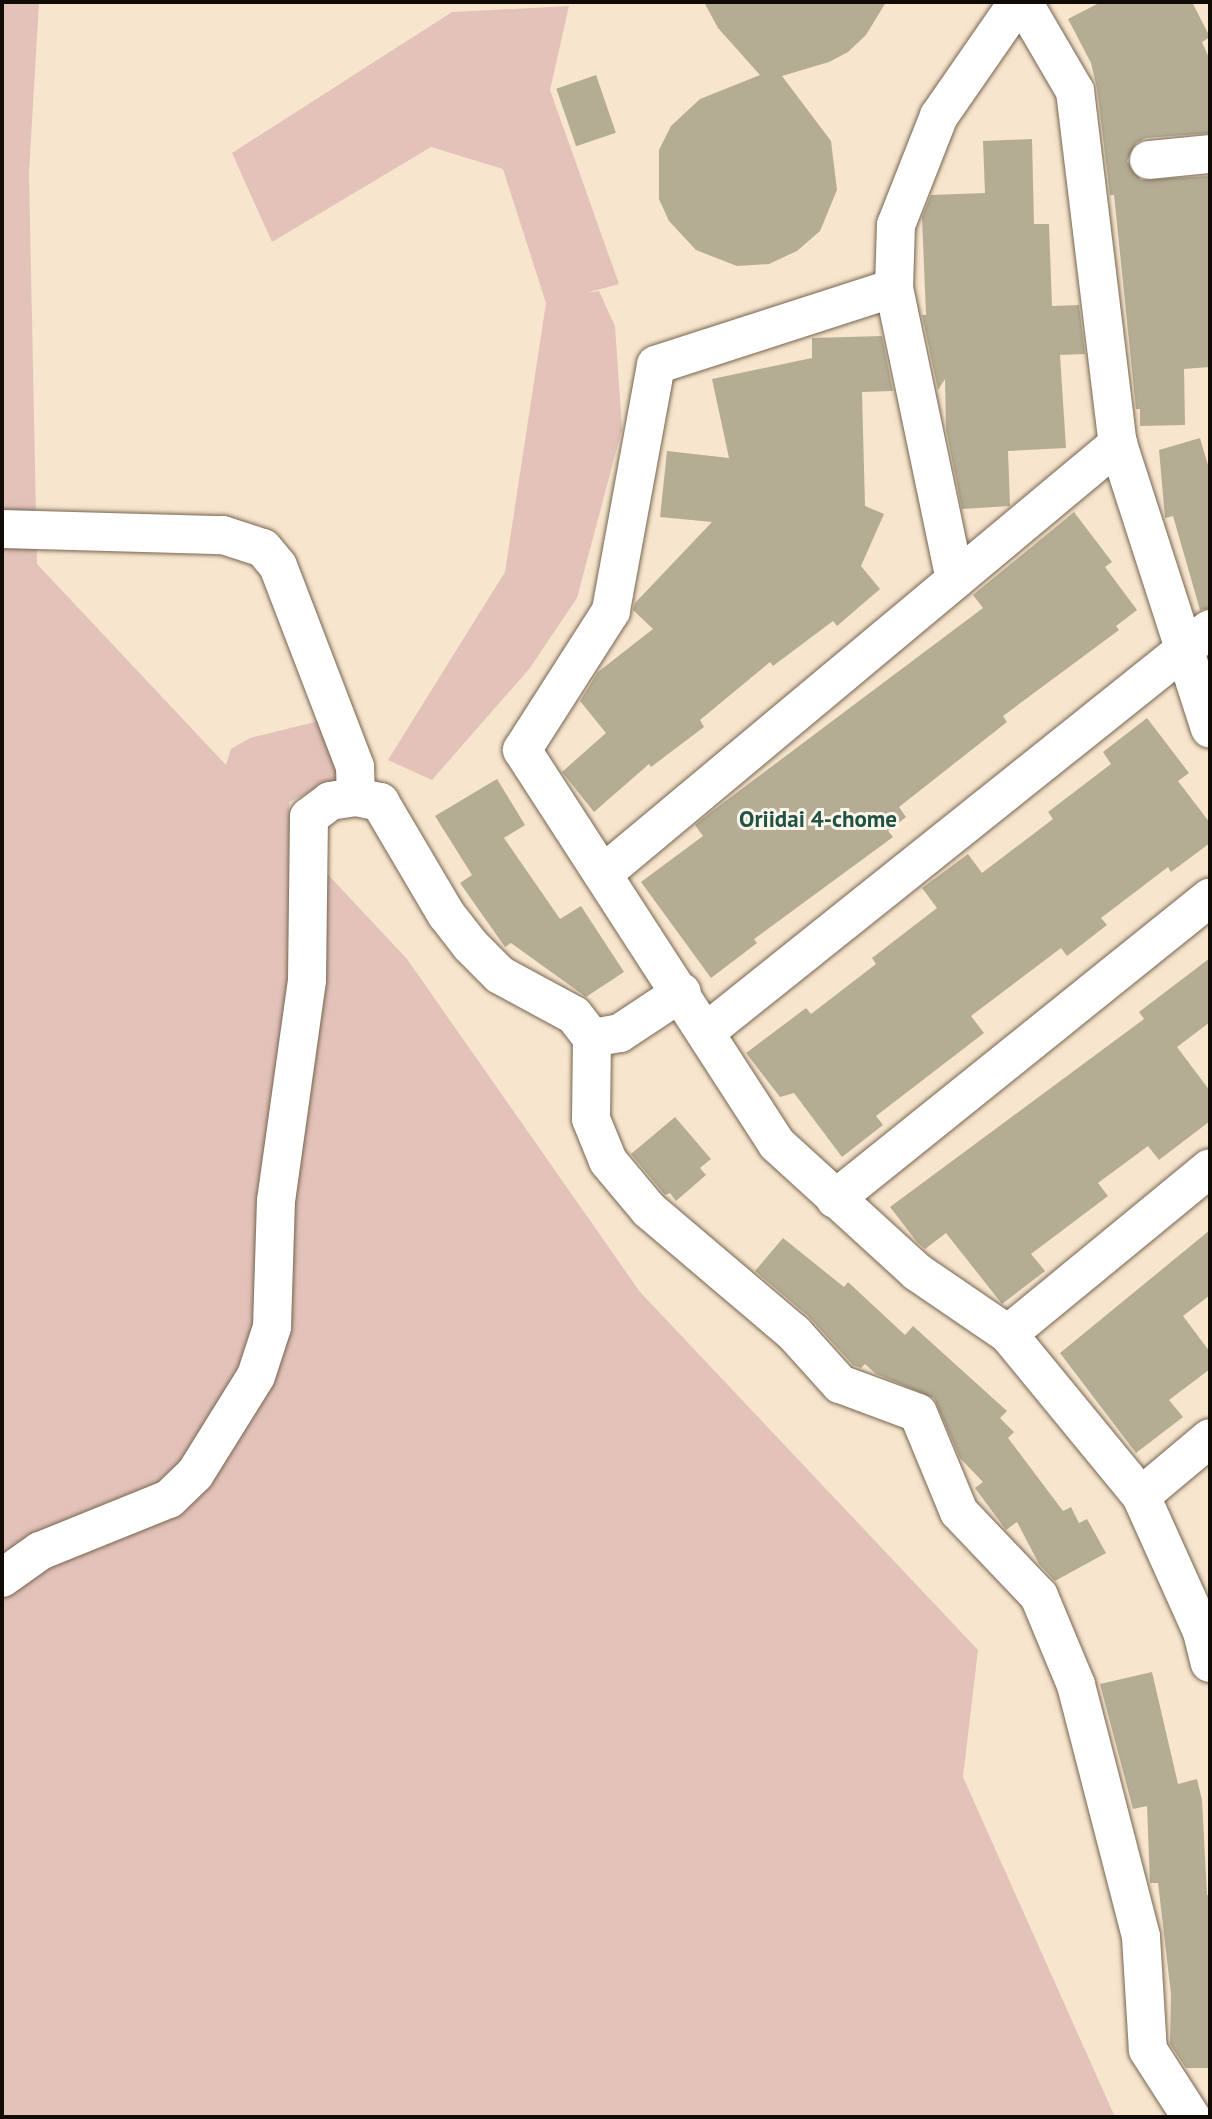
<!DOCTYPE html>
<html>
<head>
<meta charset="utf-8">
<style>
  body { margin:0 }
  #map { position:relative; width:1212px; height:2119px; overflow:hidden; background:#f8e5ce; font-family:"PT Sans",sans-serif }
  div>[style] { position:absolute }
  .green>* { inset:0; background:#e3c2b9 }
  .building>* { inset:0; background:#b5ad93; transform-origin:0 0 }
  .roads { filter:drop-shadow(0 0 2px #756550) drop-shadow(0 0 2px #756550) }
  .minor>* { height:38px; margin:-19px; padding:0 19px; transform-origin:19px; border-radius:19px; background:#fff }
  span { translate:-50% -50%; white-space:nowrap; text-align:center; line-height:1.15; -webkit-text-stroke:6px #fcf5eb; paint-order:stroke }
  .neighbourhood-label { font-size:23px; color:#1f5243; font-weight:700 }
  .frame { position:absolute; inset:0; border:4px solid #110b05; pointer-events:none }
</style>
</head>
<body>
<div id="map">
  <div class="green">
    <i style="clip-path:polygon(2px 2px,39px 2px,29px 173px,37px 564px,226px 765px,231px 749px,250px 738px,323px 720px,343px 776px,289px 802px,291px 835px,407px 959px,640px 1292px,978px 1650px,963px 1777px,1115px 2117px,2px 2117px)"></i>
    <i style="clip-path:polygon(569px 6px,550px 90px,619px 284px,586px 293px,599px 291px,615px 326px,622px 429px,577px 598px,530px 668px,432px 780px,388px 760px,505px 572px,546px 303px,503px 169px,431px 147px,272px 242px,232px 153px,452px 12px)"></i>
  </div>
  <div class="building">
    <i style="clip-path:polygon(704px 2px,886px 2px,866px 35px,848px 52px,829px 62px,782px 76px,831px 141px,837px 190px,820px 231px,797px 251px,769px 264px,737px 266px,696px 250px,669px 221px,659px 199px,659px 150px,671px 126px,700px 99px,760px 75px,718px 28px)"></i>
    <i style="clip-path:polygon(1101px 2px,1192px 2px,1210px 37px,1202px 42px,1210px 60px,1210px 133px,1146px 138px,1136px 143px,1127px 161px,1141px 180px,1210px 176px,1210px 367px,1184px 369px,1185px 425px,1140px 426px,1140px 409px,1136px 409px,1114px 195px,1110px 195px,1097px 88px,1091px 63px,1068px 19px)"></i>
    <i style="left:596px;top:75px;width:61px;height:42px;rotate:71deg"></i>
    <i style="clip-path:polygon(1032px 139px,1034px 224px,1049px 224px,1052px 306px,1079px 305px,1085px 354px,1060px 355px,1066px 448px,1008px 451px,1010px 506px,962px 509px,946px 429px,945px 379px,938px 390px,922px 315px,926px 315px,922px 217px,931px 195px,985px 193px,983px 141px)"></i>
    <i style="clip-path:polygon(882px 336px,893px 391px,862px 392px,865px 506px,884px 514px,861px 566px,880px 589px,837px 626px,833px 621px,773px 666px,770px 662px,700px 720px,704px 727px,651px 767px,649px 764px,594px 812px,562px 772px,606px 733px,580px 701px,598px 672px,653px 629px,633px 610px,635px 603px,712px 522px,660px 517px,667px 451px,729px 458px,712px 379px,812px 358px,812px 338px)"></i>
    <i style="clip-path:polygon(1200px 438px,1210px 472px,1210px 608px,1200px 610px,1173px 516px,1165px 518px,1159px 450px)"></i>
    <i style="clip-path:polygon(1074px 512px,1112px 562px,1105px 567px,1137px 610px,1116px 626px,1119px 630px,1003px 716px,1007px 722px,899px 807px,906px 817px,888px 831px,893px 837px,754px 939px,757px 943px,711px 978px,641px 882px,703px 836px,695px 825px,711px 812px,983px 608px,973px 595px)"></i>
    <i style="clip-path:polygon(1147px 718px,1189px 773px,1178px 781px,1210px 823px,1210px 843px,1171px 872px,1168px 867px,1101px 918px,1107px 925px,1067px 956px,1061px 948px,971px 1016px,984px 1033px,876px 1116px,883px 1125px,842px 1157px,794px 1093px,780px 1097px,746px 1053px,806px 1008px,811px 1014px,876px 964px,872px 958px,937px 908px,922px 888px,968px 854px,982px 873px,1053px 819px,1048px 812px,1111px 764px,1103px 752px)"></i>
    <i style="clip-path:polygon(497px 779px,525px 825px,504px 838px,560px 919px,581px 906px,624px 972px,586px 997px,511px 943px,505px 947px,460px 883px,472px 875px,435px 816px)"></i>
    <i style="clip-path:polygon(1210px 958px,1210px 1022px,1177px 1047px,1210px 1091px,1210px 1121px,1159px 1160px,1148px 1146px,1098px 1183px,1108px 1196px,1031px 1254px,1045px 1271px,1002px 1304px,946px 1233px,925px 1249px,917px 1242px,890px 1207px,1144px 1019px,1139px 1012px)"></i>
    <i style="clip-path:polygon(675px 1117px,711px 1159px,700px 1168px,706px 1175px,676px 1201px,670px 1193px,665px 1195px,631px 1154px)"></i>
    <i style="clip-path:polygon(1210px 1230px,1210px 1295px,1183px 1316px,1210px 1352px,1210px 1369px,1169px 1400px,1183px 1417px,1136px 1453px,1060px 1353px)"></i>
    <i style="clip-path:polygon(783px 1238px,844px 1287px,848px 1282px,905px 1335px,913px 1326px,1007px 1411px,1000px 1418px,1014px 1432px,1008px 1438px,1063px 1511px,1071px 1507px,1079px 1523px,1087px 1519px,1106px 1553px,1055px 1581px,1039px 1564px,1017px 1522px,1006px 1530px,975px 1488px,983px 1482px,960px 1458px,934px 1398px,876px 1374px,865px 1364px,861px 1368px,853px 1365px,808px 1316px,755px 1271px)"></i>
    <i style="clip-path:polygon(1152px 1672px,1178px 1784px,1197px 1779px,1202px 1800px,1207px 1895px,1210px 1895px,1210px 2068px,1186px 2068px,1170px 2044px,1171px 1994px,1158px 1883px,1150px 1883px,1147px 1806px,1133px 1809px,1100px 1684px)"></i>
  </div>
  <div class="roads">
    <div class="minor">
      <i style="left:1023px;top:2px;width:103px;rotate:59.7deg"></i>
      <i style="left:1075px;top:91px;width:356px;rotate:83.1deg"></i>
      <i style="left:1118px;top:444px;width:299px;rotate:72.1deg"></i>
      <i style="left:1149px;top:160px;width:61px;rotate:-5.6deg"></i>
      <i style="left:894px;top:288px;width:250px;rotate:162.1deg"></i>
      <i style="left:656px;top:365px;width:250px;rotate:100.4deg"></i>
      <i style="left:611px;top:611px;width:165px;rotate:122.6deg"></i>
      <i style="left:522px;top:750px;width:469px;rotate:57.1deg"></i>
      <i style="left:777px;top:1144px;width:190px;rotate:42.4deg"></i>
      <i style="left:917px;top:1272px;width:110px;rotate:34.3deg"></i>
      <i style="left:1008px;top:1334px;width:210px;rotate:50.6deg"></i>
      <i style="left:1141px;top:1496px;width:149px;rotate:65.8deg"></i>
      <i style="left:1202px;top:1632px;width:32px;rotate:76deg"></i>
      <i style="left:2px;top:529px;width:221px;rotate:1.6deg"></i>
      <i style="left:223px;top:535px;width:42px;rotate:18deg"></i>
      <i style="left:263px;top:548px;width:23px;rotate:50deg"></i>
      <i style="left:278px;top:566px;width:215px;rotate:69deg"></i>
      <i style="left:355px;top:767px;width:30px;rotate:88deg"></i>
      <i style="left:955px;top:580px;width:298px;rotate:-101.8deg"></i>
      <i style="left:894px;top:288px;width:63px;rotate:-88.2deg"></i>
      <i style="left:896px;top:225px;width:117px;rotate:-68.5deg"></i>
      <i style="left:939px;top:116px;width:139px;rotate:-55.3deg"></i>
      <i style="left:604px;top:873px;width:670px;rotate:-39.85deg"></i>
      <i style="left:707px;top:1031px;width:644px;rotate:-38.63deg"></i>
      <i style="left:592px;top:1038px;width:28px;rotate:-10deg"></i>
      <i style="left:620px;top:1033px;width:74px;rotate:-33.5deg"></i>
      <i style="left:835px;top:1199px;width:481px;rotate:-38.8deg"></i>
      <i style="left:1008px;top:1334px;width:261px;rotate:-39.4deg"></i>
      <i style="left:1141px;top:1496px;width:90px;rotate:-40deg"></i>
      <i style="left:2px;top:1578px;width:47px;rotate:-35.4deg"></i>
      <i style="left:40px;top:1551px;width:139px;rotate:-22deg"></i>
      <i style="left:169px;top:1499px;width:36px;rotate:-44deg"></i>
      <i style="left:195px;top:1474px;width:115px;rotate:-58.1deg"></i>
      <i style="left:256px;top:1376px;width:52px;rotate:-71.9deg"></i>
      <i style="left:272px;top:1327px;width:126px;rotate:-88.2deg"></i>
      <i style="left:276px;top:1201px;width:223px;rotate:-82deg"></i>
      <i style="left:307px;top:980px;width:163px;rotate:-89.3deg"></i>
      <i style="left:309px;top:817px;width:26px;rotate:-37deg"></i>
      <i style="left:330px;top:801px;width:26px;rotate:-9deg"></i>
      <i style="left:356px;top:797px;width:25px;rotate:12deg"></i>
      <i style="left:380px;top:802px;width:130px;rotate:59.5deg"></i>
      <i style="left:446px;top:914px;width:39px;rotate:52deg"></i>
      <i style="left:470px;top:945px;width:42px;rotate:45deg"></i>
      <i style="left:500px;top:975px;width:84px;rotate:28.4deg"></i>
      <i style="left:574px;top:1015px;width:29px;rotate:52deg"></i>
      <i style="left:592px;top:1038px;width:81px;rotate:90.7deg"></i>
      <i style="left:591px;top:1119px;width:45px;rotate:68deg"></i>
      <i style="left:608px;top:1161px;width:64px;rotate:50.1deg"></i>
      <i style="left:649px;top:1210px;width:190px;rotate:40.3deg"></i>
      <i style="left:794px;top:1333px;width:69px;rotate:48deg"></i>
      <i style="left:840px;top:1384px;width:83px;rotate:20.4deg"></i>
      <i style="left:918px;top:1413px;width:107px;rotate:67.5deg"></i>
      <i style="left:959px;top:1512px;width:116px;rotate:46.4deg"></i>
      <i style="left:1039px;top:1596px;width:96px;rotate:67.4deg"></i>
      <i style="left:1076px;top:1685px;width:260px;rotate:75.5deg"></i>
      <i style="left:1141px;top:1937px;width:113px;rotate:86.5deg"></i>
      <i style="left:1148px;top:2050px;width:80px;rotate:57.3deg"></i>
    </div>
  </div>
  <div class="neighbourhood-label">
    <span style="left:818px;top:819px">Oriidai 4-chome</span>
  </div>
  <div class="frame"></div>
</div>
</body>
</html>
